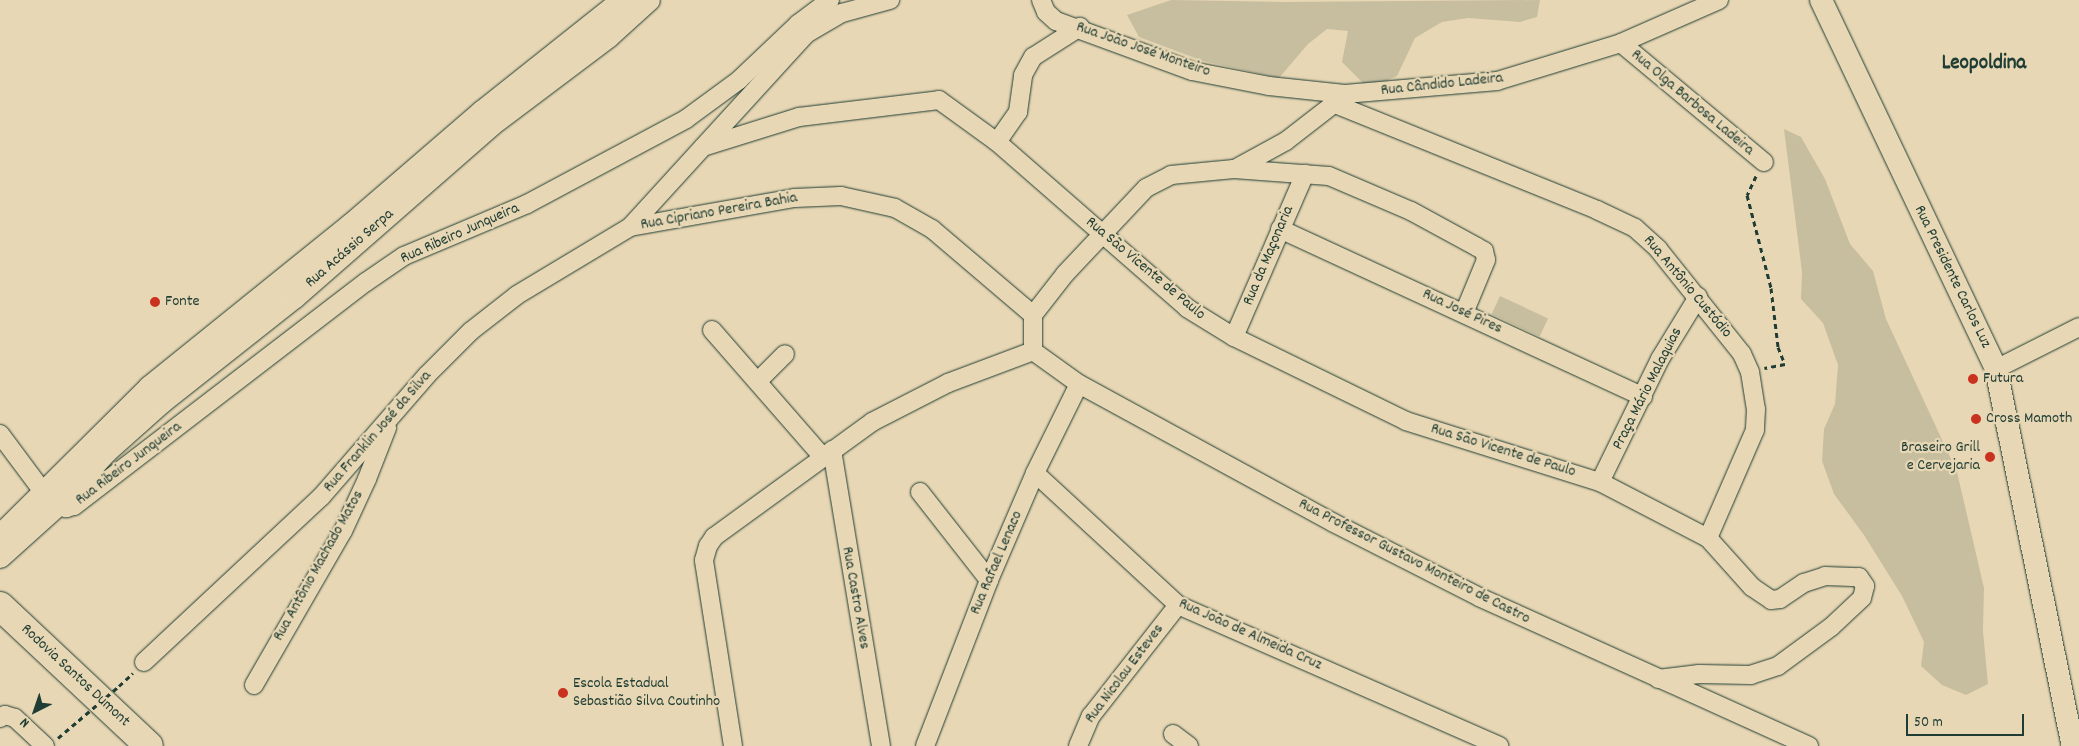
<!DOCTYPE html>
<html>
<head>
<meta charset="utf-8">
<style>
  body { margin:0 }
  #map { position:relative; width:2079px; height:746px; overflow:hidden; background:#e8d7b4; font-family:Dekko,sans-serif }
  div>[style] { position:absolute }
  .green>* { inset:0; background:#c7be9f; transform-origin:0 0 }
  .path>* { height:3px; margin-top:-1.5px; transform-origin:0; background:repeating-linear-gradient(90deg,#1f3d34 0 5px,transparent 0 9px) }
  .roads { filter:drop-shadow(0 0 1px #1f3d34) drop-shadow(0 0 1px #1f3d34) }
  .minor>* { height:18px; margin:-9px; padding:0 9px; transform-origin:9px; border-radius:9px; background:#e8d7b4 }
  .tertiary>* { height:22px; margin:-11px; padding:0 11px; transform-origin:11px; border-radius:11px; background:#e8d7b4 }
  .trunk>* { height:28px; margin:-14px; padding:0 14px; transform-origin:14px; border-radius:14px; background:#e8d7b4 }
  .path-bridge>* { height:3px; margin-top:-1.5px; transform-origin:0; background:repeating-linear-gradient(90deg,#1f3d34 0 5px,transparent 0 9px) }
  .dots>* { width:14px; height:14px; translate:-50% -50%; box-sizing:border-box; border:2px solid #e8d7b4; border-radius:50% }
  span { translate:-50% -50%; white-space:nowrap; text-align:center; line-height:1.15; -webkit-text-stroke:4.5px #e8d7b4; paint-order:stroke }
  .street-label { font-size:16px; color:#1f3d34 }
  .poi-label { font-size:16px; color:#1f3d34 }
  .left { translate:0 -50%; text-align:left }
  .right { translate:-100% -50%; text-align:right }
  .district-label { font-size:21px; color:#1f3d34; font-weight:700 }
  .north { position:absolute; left:10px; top:686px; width:50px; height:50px; -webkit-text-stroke:4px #e8d7b4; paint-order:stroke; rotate:221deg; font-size:14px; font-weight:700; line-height:20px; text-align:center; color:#1f3d34 }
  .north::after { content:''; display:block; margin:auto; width:18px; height:22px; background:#1f3d34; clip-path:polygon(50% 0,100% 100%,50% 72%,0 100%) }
  .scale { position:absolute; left:1906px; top:714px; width:118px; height:22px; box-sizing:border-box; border:2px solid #1f3d34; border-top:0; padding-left:6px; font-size:15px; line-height:18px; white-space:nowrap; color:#1f3d34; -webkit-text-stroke:4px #e8d7b4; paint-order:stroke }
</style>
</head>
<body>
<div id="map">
  <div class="green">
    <i style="clip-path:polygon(1171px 0,1285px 2px,1540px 0,1537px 17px,1520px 22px,1468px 18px,1442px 22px,1415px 38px,1397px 76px,1382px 83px,1364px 84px,1342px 62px,1348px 31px,1327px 29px,1308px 44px,1279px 78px,1203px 61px,1139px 37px,1127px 15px)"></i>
    <i style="clip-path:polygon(1784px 129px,1801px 137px,1825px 179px,1850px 244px,1873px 271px,1886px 319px,1957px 472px,1984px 588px,1983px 631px,1988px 684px,1966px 695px,1942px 685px,1921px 666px,1924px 642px,1902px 596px,1864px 535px,1834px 494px,1822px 461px,1824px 429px,1835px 404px,1838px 365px,1823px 323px,1801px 299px,1802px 272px)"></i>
    <i style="left:1500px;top:296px;width:53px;height:20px;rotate:25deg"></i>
  </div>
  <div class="path">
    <i style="left:1756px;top:176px;width:21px;rotate:115deg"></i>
    <i style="left:1747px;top:195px;width:96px;rotate:75.5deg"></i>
    <i style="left:1771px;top:288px;width:59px;rotate:83.2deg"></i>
    <i style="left:1778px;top:347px;width:18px;rotate:68deg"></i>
    <i style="left:1785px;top:364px;width:21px;rotate:169deg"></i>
    <i style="left:119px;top:686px;width:19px;rotate:-43deg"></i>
    <i style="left:58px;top:738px;width:9px;rotate:-41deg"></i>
  </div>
  <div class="roads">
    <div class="minor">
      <i style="left:1041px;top:0;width:13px;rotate:67deg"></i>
      <i style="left:1046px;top:12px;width:13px;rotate:42deg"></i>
      <i style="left:1056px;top:21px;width:145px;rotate:20.2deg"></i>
      <i style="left:1192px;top:71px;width:78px;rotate:11deg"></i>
      <i style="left:1269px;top:86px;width:76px;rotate:6deg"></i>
      <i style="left:1345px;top:94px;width:153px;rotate:-4.9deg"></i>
      <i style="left:1497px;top:81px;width:130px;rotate:-17deg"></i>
      <i style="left:1621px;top:43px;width:107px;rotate:-23.7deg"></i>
      <i style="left:806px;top:34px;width:42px;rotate:-30.3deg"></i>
      <i style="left:842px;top:13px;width:50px;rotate:-15.2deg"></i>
      <i style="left:1621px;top:43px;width:186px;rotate:39.8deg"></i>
      <i style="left:1335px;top:104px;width:283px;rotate:22deg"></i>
      <i style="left:1597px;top:210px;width:42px;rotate:25.3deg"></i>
      <i style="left:1635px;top:228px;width:31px;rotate:42deg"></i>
      <i style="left:1658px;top:249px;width:134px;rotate:51.3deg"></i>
      <i style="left:1742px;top:354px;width:20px;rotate:66deg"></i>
      <i style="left:1750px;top:372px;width:37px;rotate:81deg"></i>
      <i style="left:1756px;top:409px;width:21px;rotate:93deg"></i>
      <i style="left:1755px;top:430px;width:118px;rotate:113.5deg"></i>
      <i style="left:997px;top:142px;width:37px;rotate:-55deg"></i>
      <i style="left:1018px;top:112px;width:37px;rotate:-82deg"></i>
      <i style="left:1023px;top:75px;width:21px;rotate:-61deg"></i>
      <i style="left:1033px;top:57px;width:56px;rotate:-32.6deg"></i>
      <i style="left:703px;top:147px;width:101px;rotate:-17.4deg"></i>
      <i style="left:799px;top:117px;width:141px;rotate:-6.9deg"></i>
      <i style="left:939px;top:100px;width:72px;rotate:35.9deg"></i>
      <i style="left:997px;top:142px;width:252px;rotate:41.1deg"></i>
      <i style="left:1187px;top:308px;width:55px;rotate:31.7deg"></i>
      <i style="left:1234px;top:337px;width:191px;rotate:26deg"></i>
      <i style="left:1406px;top:421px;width:203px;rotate:17.5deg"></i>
      <i style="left:1600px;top:482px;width:122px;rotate:27.4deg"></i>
      <i style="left:1708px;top:538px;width:66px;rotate:48.1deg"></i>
      <i style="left:1752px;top:587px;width:23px;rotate:34deg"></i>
      <i style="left:1771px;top:600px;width:9px;rotate:-6deg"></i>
      <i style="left:1780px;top:599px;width:29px;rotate:-34deg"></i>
      <i style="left:1804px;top:583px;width:22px;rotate:-18deg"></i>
      <i style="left:1825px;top:576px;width:34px;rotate:2deg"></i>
      <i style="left:1859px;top:577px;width:11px;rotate:56deg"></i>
      <i style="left:1865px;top:586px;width:12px;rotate:104deg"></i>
      <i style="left:1862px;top:598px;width:42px;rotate:136.9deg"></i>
      <i style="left:1831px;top:627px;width:66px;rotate:143.7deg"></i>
      <i style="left:1778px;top:666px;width:28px;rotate:162deg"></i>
      <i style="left:1751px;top:675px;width:52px;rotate:-178.9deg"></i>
      <i style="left:1699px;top:674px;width:41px;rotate:173deg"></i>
      <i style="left:1235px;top:169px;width:58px;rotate:-28.8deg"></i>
      <i style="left:1286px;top:141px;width:73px;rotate:-37.8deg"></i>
      <i style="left:630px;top:227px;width:167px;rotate:-10deg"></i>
      <i style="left:794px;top:198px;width:47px;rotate:-2.4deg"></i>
      <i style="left:841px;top:196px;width:55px;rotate:12.5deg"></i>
      <i style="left:895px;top:208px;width:43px;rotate:29.6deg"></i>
      <i style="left:932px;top:229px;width:133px;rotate:40.4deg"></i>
      <i style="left:1033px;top:315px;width:36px;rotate:90deg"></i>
      <i style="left:1280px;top:229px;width:400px;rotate:24.8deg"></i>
      <i style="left:1033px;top:315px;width:52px;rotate:-52deg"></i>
      <i style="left:1065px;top:274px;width:118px;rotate:-46.7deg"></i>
      <i style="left:1146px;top:188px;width:28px;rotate:-27deg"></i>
      <i style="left:1171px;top:175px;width:63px;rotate:-5.4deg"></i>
      <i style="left:1234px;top:169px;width:95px;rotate:4.2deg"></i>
      <i style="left:1329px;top:176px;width:89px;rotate:23.1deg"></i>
      <i style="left:1411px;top:211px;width:75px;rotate:28.6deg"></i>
      <i style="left:1477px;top:247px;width:8px;rotate:30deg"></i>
      <i style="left:1484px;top:251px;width:9px;rotate:77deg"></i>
      <i style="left:1486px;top:260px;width:57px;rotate:112.5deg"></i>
      <i style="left:712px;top:330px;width:167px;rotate:48.9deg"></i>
      <i style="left:1234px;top:337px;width:178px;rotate:-66.5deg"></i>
      <i style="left:1033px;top:351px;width:57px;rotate:35.7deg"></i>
      <i style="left:1079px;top:384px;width:290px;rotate:28.6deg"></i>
      <i style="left:1334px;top:523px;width:163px;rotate:27deg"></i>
      <i style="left:1479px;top:597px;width:362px;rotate:24.3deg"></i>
      <i style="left:1996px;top:369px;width:93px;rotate:-26.8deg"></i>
      <i style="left:758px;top:381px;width:38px;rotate:-45deg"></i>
      <i style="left:0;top:434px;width:74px;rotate:53.3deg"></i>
      <i style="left:44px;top:493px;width:18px;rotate:41deg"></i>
      <i style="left:58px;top:505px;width:9px;rotate:21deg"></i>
      <i style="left:66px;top:508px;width:8px;rotate:-14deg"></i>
      <i style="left:74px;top:506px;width:368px;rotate:-37.5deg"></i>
      <i style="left:366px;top:282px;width:46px;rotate:-34.4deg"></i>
      <i style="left:404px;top:256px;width:134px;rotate:-22.9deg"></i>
      <i style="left:527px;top:204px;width:180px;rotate:-28.1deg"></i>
      <i style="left:686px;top:119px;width:66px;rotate:-36.3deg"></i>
      <i style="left:739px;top:80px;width:81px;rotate:-43.5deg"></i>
      <i style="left:798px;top:24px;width:40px;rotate:-37deg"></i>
      <i style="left:832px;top:450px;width:300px;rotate:80.6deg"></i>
      <i style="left:1035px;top:473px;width:195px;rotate:42.7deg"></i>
      <i style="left:1178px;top:605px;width:351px;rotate:23.7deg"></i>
      <i style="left:1600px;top:482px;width:137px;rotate:-64deg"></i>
      <i style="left:1660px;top:359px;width:73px;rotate:-58.5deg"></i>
      <i style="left:920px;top:492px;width:112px;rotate:51.9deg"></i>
      <i style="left:144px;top:662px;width:242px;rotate:-43deg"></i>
      <i style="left:321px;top:497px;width:162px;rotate:-49deg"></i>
      <i style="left:427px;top:375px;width:62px;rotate:-45deg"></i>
      <i style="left:471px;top:331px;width:58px;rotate:-38deg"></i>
      <i style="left:517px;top:295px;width:132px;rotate:-31deg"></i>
      <i style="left:630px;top:227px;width:261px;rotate:-47.6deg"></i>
      <i style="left:806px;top:34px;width:13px;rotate:-129deg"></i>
      <i style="left:254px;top:685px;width:178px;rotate:-60deg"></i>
      <i style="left:343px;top:531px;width:57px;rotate:-65.2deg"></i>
      <i style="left:367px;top:479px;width:55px;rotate:-68.6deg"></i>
      <i style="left:0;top:718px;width:6px;rotate:-31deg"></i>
      <i style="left:5px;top:715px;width:10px;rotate:17deg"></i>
      <i style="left:15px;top:718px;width:41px;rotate:43deg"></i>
      <i style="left:1173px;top:734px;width:20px;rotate:37deg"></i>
      <i style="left:733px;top:746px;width:188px;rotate:-98.9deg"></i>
      <i style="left:704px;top:560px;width:15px;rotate:-74deg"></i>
      <i style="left:708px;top:546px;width:11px;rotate:-56deg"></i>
      <i style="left:714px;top:537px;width:195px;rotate:-36deg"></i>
      <i style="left:872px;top:422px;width:85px;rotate:-27.2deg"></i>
      <i style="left:948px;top:383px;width:91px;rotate:-20.6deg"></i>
      <i style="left:925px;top:746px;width:178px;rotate:-68.9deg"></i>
      <i style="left:989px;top:580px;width:116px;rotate:-66.7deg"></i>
      <i style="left:1035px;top:473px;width:99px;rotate:-63.7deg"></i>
      <i style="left:1078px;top:746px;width:33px;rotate:-67deg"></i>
      <i style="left:1091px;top:716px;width:141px;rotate:-51.9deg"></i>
    </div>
    <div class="tertiary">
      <i style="left:1821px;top:0;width:408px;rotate:64.6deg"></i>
      <i style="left:1996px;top:369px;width:385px;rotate:78.5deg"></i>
      <i style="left:0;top:536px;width:211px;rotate:-44.8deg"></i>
      <i style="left:150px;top:387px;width:258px;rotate:-38.9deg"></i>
      <i style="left:351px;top:225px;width:173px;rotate:-40.8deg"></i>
      <i style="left:482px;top:112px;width:180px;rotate:-38.5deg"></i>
      <i style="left:0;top:557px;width:78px;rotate:-41.9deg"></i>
      <i style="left:58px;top:505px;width:72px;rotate:-47.8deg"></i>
      <i style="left:106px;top:452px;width:75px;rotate:-41.8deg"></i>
      <i style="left:162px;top:402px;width:169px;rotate:-38.3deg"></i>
      <i style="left:295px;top:297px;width:259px;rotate:-41.2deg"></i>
      <i style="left:490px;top:126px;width:148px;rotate:-37deg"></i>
      <i style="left:608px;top:37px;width:55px;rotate:-42.1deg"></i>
    </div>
    <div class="trunk">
      <i style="left:0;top:606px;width:204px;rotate:43.2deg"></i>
    </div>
  </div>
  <div class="path-bridge">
    <i style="left:65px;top:732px;width:71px;rotate:-40.4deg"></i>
  </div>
  <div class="dots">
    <i style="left:155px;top:302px;background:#c8321e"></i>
    <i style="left:1973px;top:379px;background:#c8321e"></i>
    <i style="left:1976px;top:419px;background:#c8321e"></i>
    <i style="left:1990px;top:457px;background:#c8321e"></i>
    <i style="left:563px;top:693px;background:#c8321e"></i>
  </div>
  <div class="street-label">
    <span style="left:1143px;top:50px;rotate:19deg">Rua João José Monteiro</span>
    <span style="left:1442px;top:85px;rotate:-6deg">Rua Cândido Ladeira</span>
    <span style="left:1692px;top:103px;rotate:40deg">Rua Olga Barbosa Ladeira</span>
    <span style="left:719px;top:212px;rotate:-10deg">Rua Cipriano Pereira Bahia</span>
    <span style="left:460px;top:234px;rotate:-24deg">Rua Ribeiro Junqueira</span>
    <span style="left:350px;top:249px;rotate:-41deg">Rua Acássio Serpa</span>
    <span style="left:1269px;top:256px;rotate:-67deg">Rua da Maçonaria</span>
    <span style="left:1145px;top:269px;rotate:40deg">Rua São Vicente de Paulo</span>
    <span style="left:1952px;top:277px;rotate:64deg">Rua Presidente Carlos Luz</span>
    <span style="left:1687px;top:287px;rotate:50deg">Rua Antônio Custódio</span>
    <span style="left:1462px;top:312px;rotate:25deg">Rua José Pires</span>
    <span style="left:1648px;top:389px;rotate:-63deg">Praça Mário Malaquias</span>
    <span style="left:378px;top:432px;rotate:-49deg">Rua Franklin José da Silva</span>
    <span style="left:1503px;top:451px;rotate:17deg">Rua São Vicente de Paulo</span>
    <span style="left:129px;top:464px;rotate:-37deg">Rua Ribeiro Junqueira</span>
    <span style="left:1414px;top:562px;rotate:27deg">Rua Professor Gustavo Monteiro de Castro</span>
    <span style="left:997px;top:563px;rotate:-67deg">Rua Rafael Lenaco</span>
    <span style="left:319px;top:566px;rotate:-61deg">Rua Antônio Machado Matos</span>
    <span style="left:855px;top:598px;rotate:80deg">Rua Castro Alves</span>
    <span style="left:1250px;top:635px;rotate:24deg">Rua João de Almeida Cruz</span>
    <span style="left:1125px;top:674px;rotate:-53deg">Rua Nicolau Esteves</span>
    <span style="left:75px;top:676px;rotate:43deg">Rodovia Santos Dumont</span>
  </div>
  <div class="poi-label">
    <span class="left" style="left:165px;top:302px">Fonte</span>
    <span class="left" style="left:1983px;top:379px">Futura</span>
    <span class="left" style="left:1986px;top:419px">Cross Mamoth</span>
    <span class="right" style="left:1980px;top:457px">Braseiro Grill<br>e Cervejaria</span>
    <span class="left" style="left:573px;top:693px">Escola Estadual<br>Sebastião Silva Coutinho</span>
  </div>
  <div class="district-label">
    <span style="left:1984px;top:64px">Leopoldina</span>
  </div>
  <div class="north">N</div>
  <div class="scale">50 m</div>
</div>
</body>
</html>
